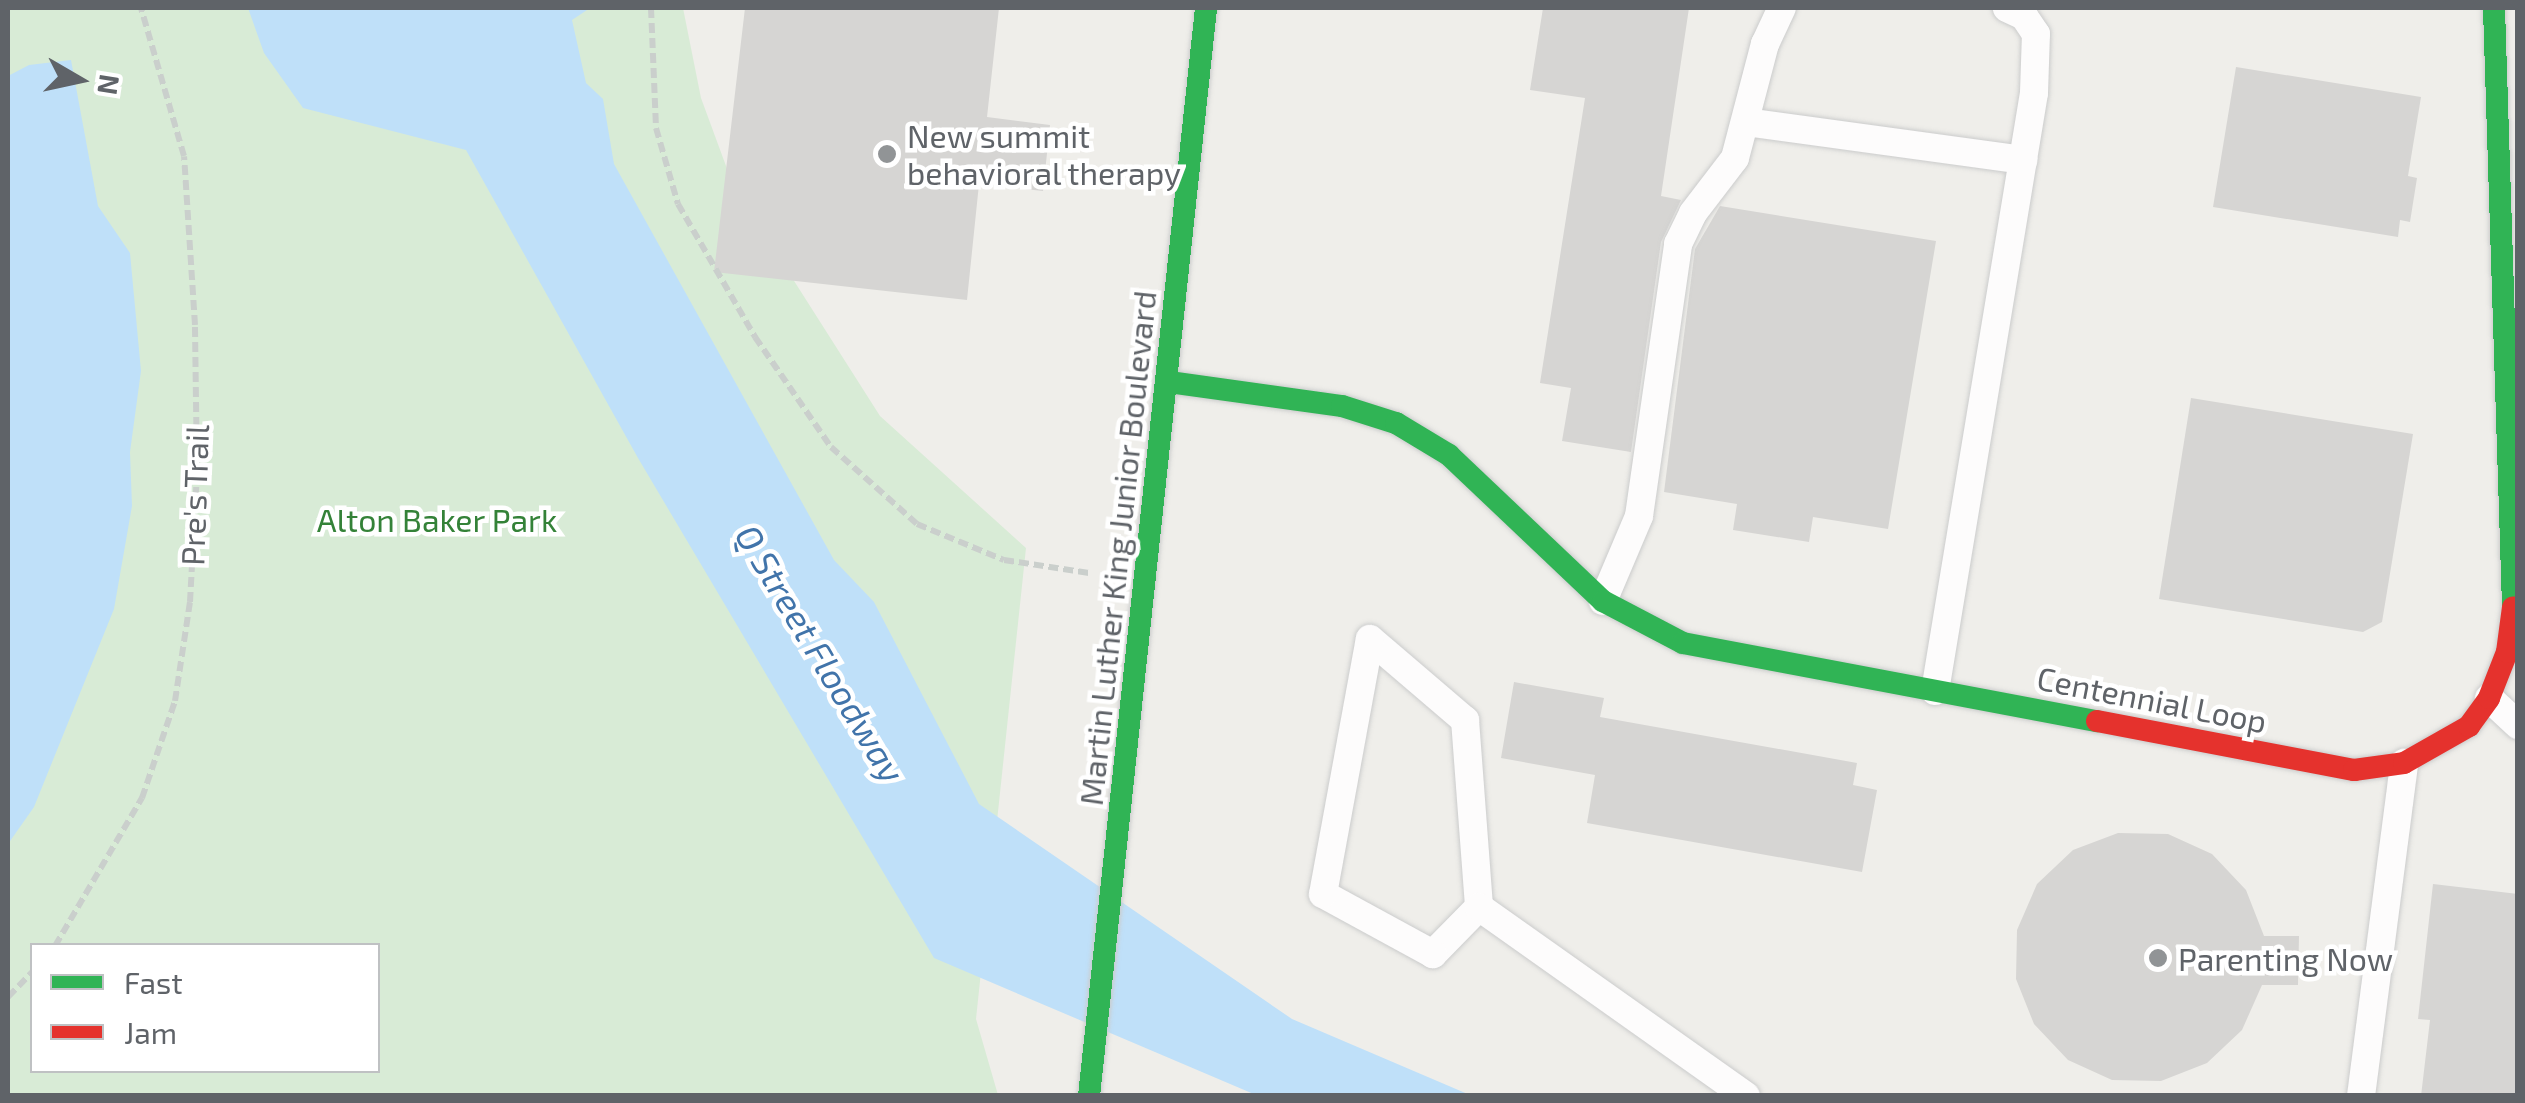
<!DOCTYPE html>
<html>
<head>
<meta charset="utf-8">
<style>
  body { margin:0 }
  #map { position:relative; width:2525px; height:1103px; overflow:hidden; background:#efeeea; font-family:"Exo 2",sans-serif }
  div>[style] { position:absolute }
  .green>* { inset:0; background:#d8ebd6 }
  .water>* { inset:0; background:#bfe0f9 }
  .building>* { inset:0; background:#d6d5d3 }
  .path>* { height:6px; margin-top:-3px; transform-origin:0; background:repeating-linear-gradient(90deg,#cacfcc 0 10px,transparent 0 15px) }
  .roads { filter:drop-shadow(0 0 2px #cbcccc) drop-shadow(0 0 2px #cbcccc) }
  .lane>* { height:28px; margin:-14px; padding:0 14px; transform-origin:14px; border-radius:14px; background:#fdfcfc }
  .fast>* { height:22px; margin:-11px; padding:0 11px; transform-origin:11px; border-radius:11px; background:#30b455 }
  .jam>* { height:22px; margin:-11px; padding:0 11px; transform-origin:11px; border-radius:11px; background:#e5322d }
  .dots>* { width:28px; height:28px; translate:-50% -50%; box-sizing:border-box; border:5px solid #fff; border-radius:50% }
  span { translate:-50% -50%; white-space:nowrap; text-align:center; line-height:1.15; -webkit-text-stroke:9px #fff; paint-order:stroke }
  .poi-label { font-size:32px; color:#5f6368 }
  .left { translate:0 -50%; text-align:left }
  .street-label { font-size:32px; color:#5f6368 }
  .park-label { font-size:32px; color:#348238 }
  .water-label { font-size:35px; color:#4174aa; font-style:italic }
  .frame { position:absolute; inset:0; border:10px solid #5f6368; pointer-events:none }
  .legend { position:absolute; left:30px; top:943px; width:350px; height:130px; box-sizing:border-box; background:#fff; border:2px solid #bfc1c3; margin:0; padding:12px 18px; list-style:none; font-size:30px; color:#5f6368 }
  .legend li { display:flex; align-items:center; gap:20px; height:50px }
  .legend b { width:50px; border:2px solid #bfc1c3 }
  .north { position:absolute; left:30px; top:30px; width:100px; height:100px; -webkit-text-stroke:8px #fff; paint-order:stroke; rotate:99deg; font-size:28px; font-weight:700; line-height:40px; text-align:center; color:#5f6368 }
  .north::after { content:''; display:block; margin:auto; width:35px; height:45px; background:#5f6368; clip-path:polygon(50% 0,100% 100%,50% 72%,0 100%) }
</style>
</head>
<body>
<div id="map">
  <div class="green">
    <i style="clip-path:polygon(evenodd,8px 8px,683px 8px,701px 98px,733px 185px,880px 416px,1026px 548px,976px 1019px,998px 1095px,8px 1095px,8px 8px,32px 946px,378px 946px,378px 1070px,32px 1070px,32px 946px)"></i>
  </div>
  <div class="water">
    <i style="clip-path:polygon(248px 8px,590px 8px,572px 20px,586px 83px,603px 99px,614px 164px,834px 560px,874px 602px,979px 804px,1292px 1019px,1470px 1095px,1256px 1095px,934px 958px,638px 458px,466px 150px,303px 108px,264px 53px)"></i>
    <i style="clip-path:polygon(71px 60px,98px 206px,130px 253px,141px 371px,130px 452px,132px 506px,114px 609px,34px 807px,8px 844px,8px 76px,29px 65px)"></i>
  </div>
  <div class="building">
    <i style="clip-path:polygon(745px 8px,999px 8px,987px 117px,1050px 125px,1043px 191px,979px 184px,967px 300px,714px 272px)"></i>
    <i style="clip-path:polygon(1543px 8px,1689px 8px,1661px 196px,1681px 200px,1661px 242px,1631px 452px,1562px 441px,1571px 388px,1540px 383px,1585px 98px,1530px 90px)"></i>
    <i style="clip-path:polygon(2236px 67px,2421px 97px,2408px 176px,2417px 178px,2410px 222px,2400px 220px,2398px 237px,2213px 207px)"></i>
    <i style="clip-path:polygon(1720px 206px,1936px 241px,1888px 529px,1813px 517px,1809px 542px,1733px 530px,1737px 504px,1664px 492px,1695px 249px)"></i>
    <i style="clip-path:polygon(2191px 398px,2413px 434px,2382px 622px,2363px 632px,2159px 599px)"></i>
    <i style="clip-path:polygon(1514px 682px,1604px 698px,1600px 717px,1857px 763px,1853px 785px,1877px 790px,1862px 872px,1587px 823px,1595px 775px,1501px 758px)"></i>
    <i style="clip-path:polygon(2118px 833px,2168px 834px,2212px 854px,2246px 890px,2264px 936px,2299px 936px,2298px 985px,2262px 985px,2242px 1030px,2207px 1063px,2161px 1081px,2112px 1080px,2068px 1060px,2034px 1024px,2016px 979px,2017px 930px,2037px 884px,2073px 850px)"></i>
    <i style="clip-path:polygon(2433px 884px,2518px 894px,2518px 1096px,2421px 1096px,2430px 1020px,2418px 1019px)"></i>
  </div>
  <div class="path">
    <i style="left:651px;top:8px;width:120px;rotate:87.6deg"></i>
    <i style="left:656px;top:128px;width:79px;rotate:73.9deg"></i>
    <i style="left:678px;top:204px;width:154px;rotate:59.9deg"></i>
    <i style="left:755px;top:337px;width:134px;rotate:55.4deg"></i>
    <i style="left:831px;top:447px;width:115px;rotate:41.8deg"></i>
    <i style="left:917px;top:524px;width:94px;rotate:22.5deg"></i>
    <i style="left:1004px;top:560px;width:86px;rotate:8.7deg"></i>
    <i style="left:55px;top:946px;width:172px;rotate:-59.6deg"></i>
    <i style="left:142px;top:798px;width:102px;rotate:-71.2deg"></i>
    <i style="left:175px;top:701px;width:100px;rotate:-81.4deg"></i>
    <i style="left:190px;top:602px;width:130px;rotate:-86.9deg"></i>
    <i style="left:197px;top:472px;width:147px;rotate:-90.8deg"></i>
    <i style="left:195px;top:325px;width:169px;rotate:-93.7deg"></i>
    <i style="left:184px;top:156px;width:154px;rotate:-106.2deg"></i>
    <i style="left:8px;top:997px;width:35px;rotate:-46deg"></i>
  </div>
  <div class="roads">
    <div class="lane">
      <i style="left:1746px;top:122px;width:280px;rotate:7.8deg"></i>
      <i style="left:1603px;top:601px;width:92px;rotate:-67deg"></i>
      <i style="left:1639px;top:516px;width:275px;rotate:-81.8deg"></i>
      <i style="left:1678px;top:244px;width:34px;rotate:-64deg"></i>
      <i style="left:1693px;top:213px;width:69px;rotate:-52.6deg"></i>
      <i style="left:1735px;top:158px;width:118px;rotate:-75.3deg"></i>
      <i style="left:1765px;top:44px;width:40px;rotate:-65deg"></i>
      <i style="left:1370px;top:639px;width:125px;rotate:40.5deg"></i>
      <i style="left:1465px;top:720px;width:188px;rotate:85.7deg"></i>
      <i style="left:1479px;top:907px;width:66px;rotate:134.4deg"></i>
      <i style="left:1433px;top:954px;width:125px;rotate:-151.4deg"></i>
      <i style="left:1323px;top:894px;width:259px;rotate:-79.6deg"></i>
      <i style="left:1935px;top:691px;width:606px;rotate:-80.6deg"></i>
      <i style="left:2034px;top:93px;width:59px;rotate:-88.1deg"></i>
      <i style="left:2036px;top:34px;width:22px;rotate:-124deg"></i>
      <i style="left:2024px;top:16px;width:19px;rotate:-155deg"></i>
      <i style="left:2489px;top:698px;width:40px;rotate:43deg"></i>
      <i style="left:1479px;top:907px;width:327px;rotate:35.3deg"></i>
      <i style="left:2361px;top:1096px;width:336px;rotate:-82.6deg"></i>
    </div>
    <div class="fast">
      <i style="left:2494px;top:8px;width:599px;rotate:88.18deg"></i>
      <i style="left:1169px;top:382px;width:175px;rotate:7.9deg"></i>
      <i style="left:1342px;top:406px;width:57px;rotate:17.5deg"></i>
      <i style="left:1396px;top:423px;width:62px;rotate:31.1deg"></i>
      <i style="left:1449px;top:455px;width:212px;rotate:43.5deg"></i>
      <i style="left:1603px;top:601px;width:90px;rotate:27.7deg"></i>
      <i style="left:1683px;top:643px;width:421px;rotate:10.7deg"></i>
      <i style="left:1089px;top:1096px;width:1094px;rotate:-83.86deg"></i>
    </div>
    <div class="jam">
      <i style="left:2097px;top:721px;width:262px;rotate:10.8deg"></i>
      <i style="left:2354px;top:770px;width:50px;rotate:-8deg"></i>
      <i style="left:2404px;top:763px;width:75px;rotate:-29.6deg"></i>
      <i style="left:2469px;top:726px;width:34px;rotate:-54deg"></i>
      <i style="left:2489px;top:698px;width:49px;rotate:-68.6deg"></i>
      <i style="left:2507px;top:652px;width:45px;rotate:-82.4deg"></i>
    </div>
  </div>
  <div class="dots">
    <i style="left:887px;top:154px;background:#919496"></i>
    <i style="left:2158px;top:958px;background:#919496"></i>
  </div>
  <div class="poi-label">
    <span class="left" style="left:907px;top:154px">New summit<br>behavioral therapy</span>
    <span class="left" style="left:2178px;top:958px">Parenting Now</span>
  </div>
  <div class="street-label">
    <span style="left:194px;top:495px;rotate:-88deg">Pre's Trail</span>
    <span style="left:1117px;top:548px;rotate:-84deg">Martin Luther King Junior Boulevard</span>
    <span style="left:2152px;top:699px;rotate:11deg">Centennial Loop</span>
  </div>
  <div class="park-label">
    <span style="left:437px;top:519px">Alton Baker Park</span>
  </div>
  <div class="water-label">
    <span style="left:821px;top:653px;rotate:59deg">Q Street Floodway</span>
  </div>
  <div class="frame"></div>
  <ul class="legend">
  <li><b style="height:12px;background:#30b455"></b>Fast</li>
  <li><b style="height:12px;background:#e5322d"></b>Jam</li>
  </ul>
  <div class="north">N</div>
</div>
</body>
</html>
